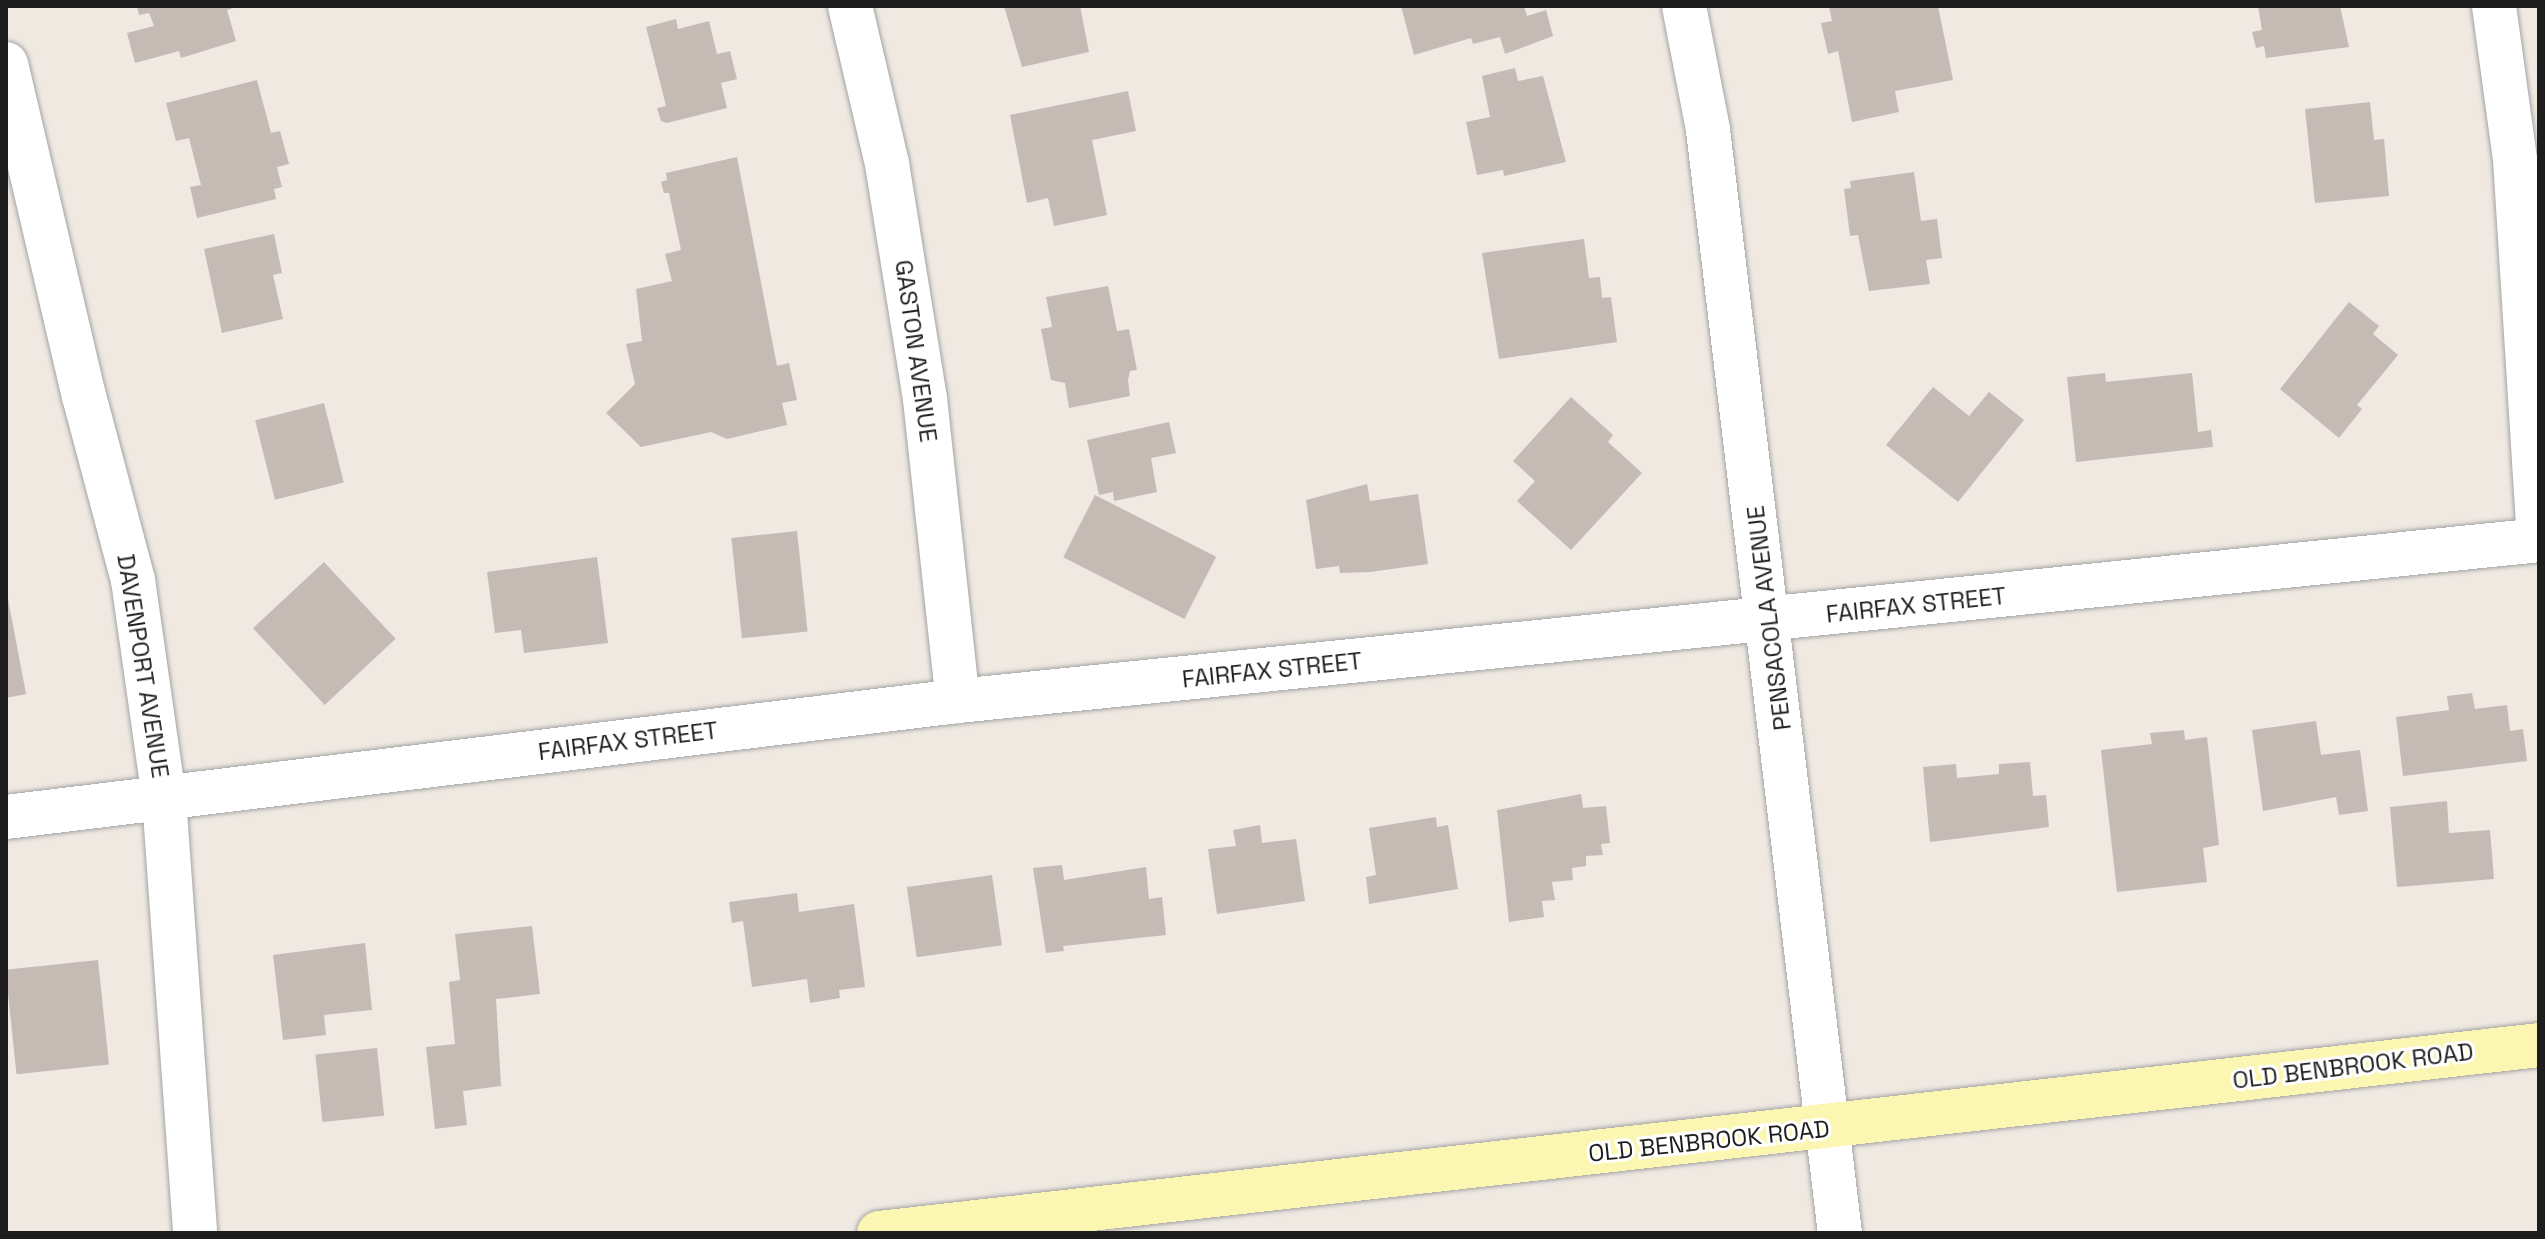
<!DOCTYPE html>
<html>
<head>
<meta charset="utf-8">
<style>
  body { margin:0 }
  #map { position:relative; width:2545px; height:1239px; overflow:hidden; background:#efe9e2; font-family:"Space Grotesk",sans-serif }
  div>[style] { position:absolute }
  .building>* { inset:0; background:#c6bab5; transform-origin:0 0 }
  .roads { filter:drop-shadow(0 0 2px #a4a4a4) drop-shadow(0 0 2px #a4a4a4) }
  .street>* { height:44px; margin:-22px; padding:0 22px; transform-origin:22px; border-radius:22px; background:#fff }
  .secondary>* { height:44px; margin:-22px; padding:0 22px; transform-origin:22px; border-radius:22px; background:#fcf6b3 }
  span { translate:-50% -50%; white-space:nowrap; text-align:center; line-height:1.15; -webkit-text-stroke:6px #fff; paint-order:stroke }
  .street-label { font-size:24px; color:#1d1d1d }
  .frame { position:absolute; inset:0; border:8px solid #1d1d1d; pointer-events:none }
</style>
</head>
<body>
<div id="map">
  <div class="building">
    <i style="clip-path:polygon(137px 6px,239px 6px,227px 10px,236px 41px,181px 58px,179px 51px,135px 63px,127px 33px,154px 26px,149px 13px,139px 15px)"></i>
    <i style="clip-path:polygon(1004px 6px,1080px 6px,1089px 52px,1022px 67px)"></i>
    <i style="clip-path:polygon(1401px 6px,1524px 6px,1527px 16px,1546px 10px,1553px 36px,1505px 54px,1500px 37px,1473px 44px,1471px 38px,1414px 55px)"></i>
    <i style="clip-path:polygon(1829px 6px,1938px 6px,1953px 80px,1895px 91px,1899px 112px,1852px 122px,1838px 51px,1828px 54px,1821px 23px,1832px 21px)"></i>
    <i style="clip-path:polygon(2258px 6px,2340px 6px,2349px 47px,2266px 58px,2264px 46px,2256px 48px,2252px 32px,2262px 30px)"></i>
    <i style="clip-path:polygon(676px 19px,678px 29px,709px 21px,717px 54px,730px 51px,737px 79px,721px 83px,727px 108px,667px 123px,661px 121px,657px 108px,666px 106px,646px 27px)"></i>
    <i style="clip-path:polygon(1515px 68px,1518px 81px,1543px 76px,1566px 162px,1504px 176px,1503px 170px,1477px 175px,1466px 122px,1490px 117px,1482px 76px)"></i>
    <i style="clip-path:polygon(257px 80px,271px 133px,280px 131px,289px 164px,277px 167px,282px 187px,274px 189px,276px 199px,197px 218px,190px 187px,201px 185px,189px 138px,176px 141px,166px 103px)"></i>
    <i style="clip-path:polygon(1128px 91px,1136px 131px,1092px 140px,1107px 215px,1054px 226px,1048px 198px,1027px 203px,1010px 115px)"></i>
    <i style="clip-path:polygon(2370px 102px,2374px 140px,2384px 139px,2389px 196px,2315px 203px,2305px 109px)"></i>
    <i style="clip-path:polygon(737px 157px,777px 366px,789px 363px,797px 400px,782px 403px,787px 425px,727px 439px,711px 432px,641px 447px,606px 413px,635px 384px,626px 344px,642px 341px,636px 289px,672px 281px,665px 254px,681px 250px,669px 193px,664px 193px,661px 182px,667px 180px,666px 173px)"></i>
    <i style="clip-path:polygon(1914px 172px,1921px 221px,1937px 219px,1942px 258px,1926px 260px,1930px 284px,1869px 291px,1858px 235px,1850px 236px,1844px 189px,1851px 188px,1850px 181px)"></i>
    <i style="clip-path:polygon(274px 234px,282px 273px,273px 275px,283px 319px,222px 333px,204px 249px)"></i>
    <i style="clip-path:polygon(1584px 239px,1589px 278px,1600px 277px,1602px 298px,1611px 297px,1617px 342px,1499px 359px,1482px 253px)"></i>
    <i style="clip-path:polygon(1108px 286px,1117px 331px,1129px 329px,1137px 370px,1130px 371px,1128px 380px,1130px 396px,1069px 408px,1065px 383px,1051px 380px,1041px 329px,1052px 327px,1046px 297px)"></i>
    <i style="clip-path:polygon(2349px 302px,2379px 326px,2373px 334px,2398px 355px,2357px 405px,2362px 409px,2339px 438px,2280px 389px)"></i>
    <i style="clip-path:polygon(2105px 373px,2106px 382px,2192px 373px,2198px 432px,2211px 430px,2213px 447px,2076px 462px,2067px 377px)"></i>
    <i style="clip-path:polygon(1933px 387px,1969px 416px,1989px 392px,2024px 420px,1958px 502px,1886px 445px)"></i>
    <i style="clip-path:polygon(1571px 397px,1613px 435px,1608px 442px,1642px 473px,1571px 550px,1517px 501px,1535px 481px,1513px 461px)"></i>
    <i style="left:324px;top:403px;width:82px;height:71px;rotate:76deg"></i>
    <i style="clip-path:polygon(1169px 422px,1176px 453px,1151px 458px,1157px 492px,1114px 501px,1113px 492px,1099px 495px,1087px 440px)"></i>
    <i style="clip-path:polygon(1367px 484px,1370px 501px,1418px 494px,1428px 564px,1370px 572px,1340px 573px,1339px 566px,1316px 569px,1306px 500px)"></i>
    <i style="left:1095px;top:495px;width:136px;height:70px;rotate:27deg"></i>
    <i style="left:797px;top:531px;width:101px;height:66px;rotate:84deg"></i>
    <i style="clip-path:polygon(597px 557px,608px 643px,524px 653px,521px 630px,495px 633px,487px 572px)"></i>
    <i style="left:324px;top:562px;width:105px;height:97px;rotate:47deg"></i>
    <i style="clip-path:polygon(6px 588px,26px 694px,6px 698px)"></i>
    <i style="clip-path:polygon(2472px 693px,2475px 709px,2507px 705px,2510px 731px,2523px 729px,2527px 761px,2403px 776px,2396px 717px,2449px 710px,2447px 696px)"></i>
    <i style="clip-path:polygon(2316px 721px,2321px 755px,2360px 750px,2368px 811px,2339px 815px,2336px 797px,2263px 811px,2252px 730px)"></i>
    <i style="clip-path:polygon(2184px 730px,2185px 740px,2207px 737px,2219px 845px,2203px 848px,2207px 882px,2117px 892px,2101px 750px,2152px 744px,2150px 733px)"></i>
    <i style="clip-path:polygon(2030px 762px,2033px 796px,2046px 795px,2049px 827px,1930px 842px,1923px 767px,1956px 764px,1957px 778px,1999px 774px,1999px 764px)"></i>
    <i style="clip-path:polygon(1581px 794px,1583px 808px,1606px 806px,1610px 843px,1601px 844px,1603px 855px,1586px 856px,1586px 866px,1572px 868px,1573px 880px,1552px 882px,1555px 900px,1542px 901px,1544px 917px,1509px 922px,1497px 810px)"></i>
    <i style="clip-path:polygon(2447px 801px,2449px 833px,2490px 830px,2494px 879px,2397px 887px,2390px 807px)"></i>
    <i style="clip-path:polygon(1436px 817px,1437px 827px,1448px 825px,1458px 889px,1369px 904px,1366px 877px,1376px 875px,1369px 828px)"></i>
    <i style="clip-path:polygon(1260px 825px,1262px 843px,1296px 839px,1305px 901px,1217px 914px,1208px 849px,1236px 846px,1233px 830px)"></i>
    <i style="clip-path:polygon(1062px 865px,1064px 880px,1146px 867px,1149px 899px,1162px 897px,1166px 935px,1063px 946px,1064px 951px,1046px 953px,1033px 868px)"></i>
    <i style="left:992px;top:875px;width:71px;height:86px;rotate:82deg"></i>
    <i style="clip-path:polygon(797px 893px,799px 912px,854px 904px,865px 987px,839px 990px,840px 998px,810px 1003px,807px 979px,752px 987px,743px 921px,732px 923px,729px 902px)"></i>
    <i style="clip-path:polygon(532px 926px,540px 994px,496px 999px,501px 1086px,463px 1091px,467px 1125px,435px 1129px,426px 1047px,455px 1044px,449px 982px,460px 980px,455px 934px)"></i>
    <i style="clip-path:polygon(365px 943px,372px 1010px,324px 1015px,326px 1035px,283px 1040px,273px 955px)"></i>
    <i style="left:98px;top:960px;width:105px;height:93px;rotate:84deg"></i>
    <i style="left:377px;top:1048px;width:68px;height:62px;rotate:84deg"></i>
  </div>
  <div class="roads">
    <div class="street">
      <i style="left:850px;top:6px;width:162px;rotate:76.8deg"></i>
      <i style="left:887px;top:164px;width:238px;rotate:80.8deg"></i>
      <i style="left:925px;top:399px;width:304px;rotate:83.8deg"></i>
      <i style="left:1684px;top:6px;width:126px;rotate:79deg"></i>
      <i style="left:1708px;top:130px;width:1111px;rotate:83.18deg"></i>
      <i style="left:2494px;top:6px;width:154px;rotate:82.2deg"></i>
      <i style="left:2515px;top:159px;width:379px;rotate:86.4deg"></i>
      <i style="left:6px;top:64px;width:341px;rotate:76.8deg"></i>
      <i style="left:84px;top:396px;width:190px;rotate:75.1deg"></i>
      <i style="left:133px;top:580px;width:220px;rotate:81.9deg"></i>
      <i style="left:164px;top:798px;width:436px;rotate:85.9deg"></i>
      <i style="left:6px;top:817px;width:959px;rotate:-6.95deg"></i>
      <i style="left:958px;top:701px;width:1589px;rotate:-5.81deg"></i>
    </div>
    <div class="secondary">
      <i style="left:879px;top:1233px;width:1671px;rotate:-6.46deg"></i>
    </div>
  </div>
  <div class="street-label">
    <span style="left:916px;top:351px;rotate:82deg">GASTON AVENUE</span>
    <span style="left:1916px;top:605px;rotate:-6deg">FAIRFAX STREET</span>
    <span style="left:1769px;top:618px;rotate:-97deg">PENSACOLA AVENUE</span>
    <span style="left:143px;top:666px;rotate:81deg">DAVENPORT AVENUE</span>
    <span style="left:1272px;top:670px;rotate:-6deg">FAIRFAX STREET</span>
    <span style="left:628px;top:741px;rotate:-7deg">FAIRFAX STREET</span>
    <span style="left:2353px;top:1066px;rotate:-7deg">OLD BENBROOK ROAD</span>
    <span style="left:1709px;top:1141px;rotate:-6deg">OLD BENBROOK ROAD</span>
  </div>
  <div class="frame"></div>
</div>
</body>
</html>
